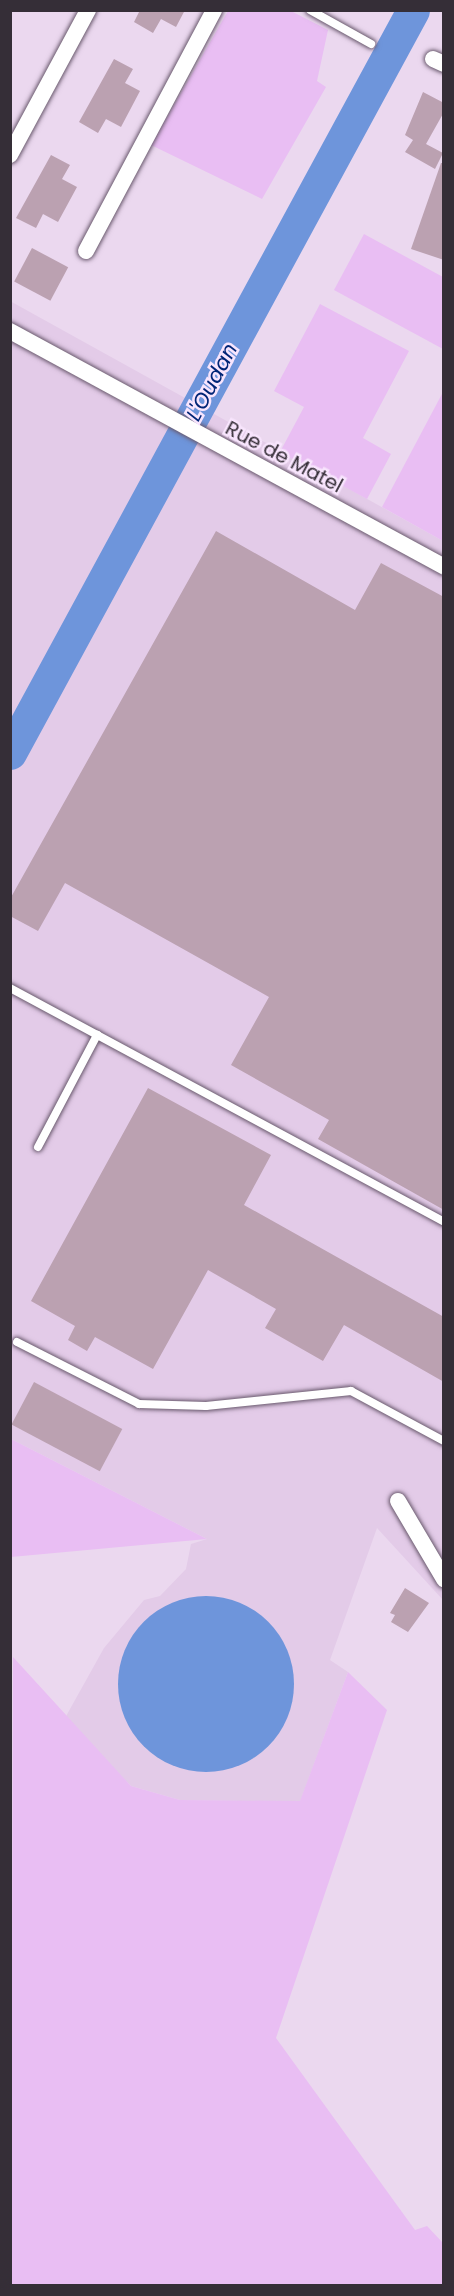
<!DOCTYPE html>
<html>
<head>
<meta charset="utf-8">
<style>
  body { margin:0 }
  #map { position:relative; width:454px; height:2296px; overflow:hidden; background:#ebd8ef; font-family:Poppins,sans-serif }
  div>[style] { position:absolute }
  .built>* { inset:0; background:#e3cbe8 }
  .green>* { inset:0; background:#e9bef3 }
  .water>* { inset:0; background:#6e95db }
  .round { border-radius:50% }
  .river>* { height:33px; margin:-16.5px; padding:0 16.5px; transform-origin:16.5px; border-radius:16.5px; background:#6e95db }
  .building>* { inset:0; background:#bba1b1; transform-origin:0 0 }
  .roads { filter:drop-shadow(0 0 2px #69596d) drop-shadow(0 0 2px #69596d) }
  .lane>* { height:8px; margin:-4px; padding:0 4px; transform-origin:4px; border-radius:4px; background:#fff }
  .street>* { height:16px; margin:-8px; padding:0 8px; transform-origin:8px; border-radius:8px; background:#fff }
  span { translate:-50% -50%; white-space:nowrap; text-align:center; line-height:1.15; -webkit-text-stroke:5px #f8e5fd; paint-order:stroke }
  .street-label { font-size:20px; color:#352e37 }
  .water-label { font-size:21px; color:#002576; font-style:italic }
  .frame { position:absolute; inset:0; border:12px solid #352e37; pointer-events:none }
</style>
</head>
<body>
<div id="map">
  <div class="built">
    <i style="clip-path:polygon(10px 301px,443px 541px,443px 1600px,377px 1528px,330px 1660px,348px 1672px,300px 1802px,180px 1800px,131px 1786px,65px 1718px,104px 1648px,144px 1600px,160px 1596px,186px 1569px,191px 1544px,207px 1539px,11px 1439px)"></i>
  </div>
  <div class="green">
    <i style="clip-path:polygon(228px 11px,291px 11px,328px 30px,317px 81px,326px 87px,262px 199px,151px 145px)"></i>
    <i style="clip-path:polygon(364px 234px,443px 277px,443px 349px,334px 290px)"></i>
    <i style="clip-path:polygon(320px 304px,409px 351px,363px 438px,391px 454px,367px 499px,280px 452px,304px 407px,274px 391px)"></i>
    <i style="clip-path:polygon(443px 392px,444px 541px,443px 541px,382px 507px)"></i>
    <i style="clip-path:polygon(10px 1439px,11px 1439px,207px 1539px,11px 1557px)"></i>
    <i style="clip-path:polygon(13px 1657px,131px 1786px,180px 1800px,300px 1801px,348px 1672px,387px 1710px,276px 2038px,415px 2230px,427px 2226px,443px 2243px,443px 2285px,11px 2285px)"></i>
  </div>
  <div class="water">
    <i class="round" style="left:118px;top:1596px;width:176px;height:176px"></i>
  </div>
  <div class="river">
    <i style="left:10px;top:753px;width:845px;rotate:-61.52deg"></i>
  </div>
  <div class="building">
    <i style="clip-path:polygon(140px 10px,185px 10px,176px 27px,161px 19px,153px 33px,134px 22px)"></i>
    <i style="clip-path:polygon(114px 59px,133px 69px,125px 83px,140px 91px,121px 127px,106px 119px,98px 133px,79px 122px)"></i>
    <i style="clip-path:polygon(423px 92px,444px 103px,444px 112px,426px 144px,443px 153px,435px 169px,405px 152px,413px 140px,405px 135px)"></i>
    <i style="clip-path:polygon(51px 155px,70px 165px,62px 179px,77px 187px,58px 222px,43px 214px,36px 228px,16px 218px)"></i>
    <i style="clip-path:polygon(441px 163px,444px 163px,444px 260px,411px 249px)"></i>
    <i style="left:32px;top:248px;width:41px;height:38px;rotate:28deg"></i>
    <i style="clip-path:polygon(216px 531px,355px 610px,381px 563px,444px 597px,444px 1210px,318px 1139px,329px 1120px,231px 1065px,269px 997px,65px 883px,38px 931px,10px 916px,10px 899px)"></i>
    <i style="clip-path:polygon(148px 1088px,271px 1155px,244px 1205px,444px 1317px,444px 1382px,344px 1325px,323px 1361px,265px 1328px,276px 1309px,208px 1270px,153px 1369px,95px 1337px,87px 1351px,68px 1340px,75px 1326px,31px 1301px)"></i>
    <i style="left:34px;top:1382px;width:100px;height:48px;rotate:28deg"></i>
    <i style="clip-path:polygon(405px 1588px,429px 1603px,408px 1632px,391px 1622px,395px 1615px,390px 1613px)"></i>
  </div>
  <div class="roads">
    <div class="lane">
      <i style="left:310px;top:10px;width:70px;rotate:29.1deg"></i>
      <i style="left:10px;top:988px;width:493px;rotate:28.3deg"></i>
      <i style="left:38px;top:1147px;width:127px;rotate:-62.2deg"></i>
      <i style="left:17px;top:1342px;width:137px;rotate:26.9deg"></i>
      <i style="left:139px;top:1404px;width:67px;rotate:1.7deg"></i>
      <i style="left:206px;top:1406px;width:146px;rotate:-5.9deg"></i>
      <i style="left:351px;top:1391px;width:106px;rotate:28.3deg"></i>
    </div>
    <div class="street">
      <i style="left:433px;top:59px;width:12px;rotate:24deg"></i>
      <i style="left:10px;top:155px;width:165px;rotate:-61.7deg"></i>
      <i style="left:86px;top:251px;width:273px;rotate:-62deg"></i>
      <i style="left:10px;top:331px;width:494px;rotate:28.5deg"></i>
      <i style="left:398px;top:1501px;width:91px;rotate:59.5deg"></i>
    </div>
  </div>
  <div class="street-label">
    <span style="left:284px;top:457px;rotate:28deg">Rue de Matel</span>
  </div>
  <div class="water-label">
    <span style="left:212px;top:382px;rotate:-62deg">L'Oudan</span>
  </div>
  <div class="frame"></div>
</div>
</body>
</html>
